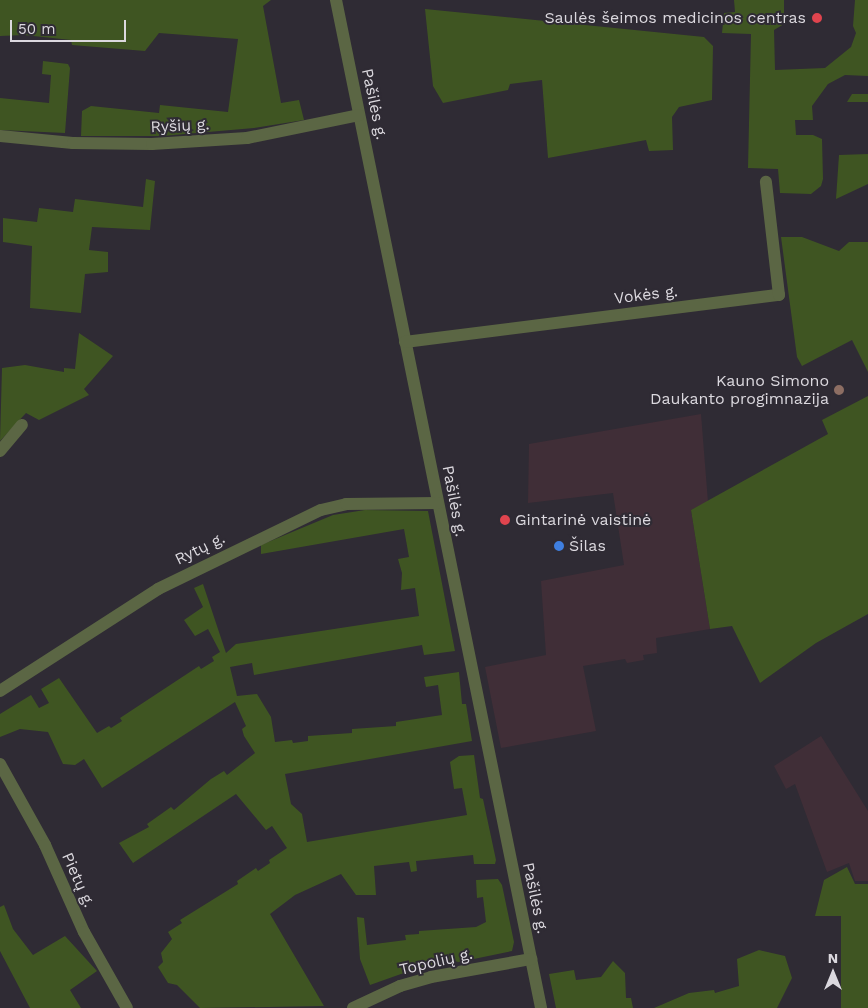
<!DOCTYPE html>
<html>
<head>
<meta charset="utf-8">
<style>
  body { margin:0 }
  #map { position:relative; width:868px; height:1008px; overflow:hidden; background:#2f2b34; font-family:"Work Sans",sans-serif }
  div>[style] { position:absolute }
  .industrial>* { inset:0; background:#402e37 }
  .green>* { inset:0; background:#3f5522 }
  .minor>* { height:12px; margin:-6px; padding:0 6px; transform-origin:6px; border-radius:6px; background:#5b6644 }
  .dots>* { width:14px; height:14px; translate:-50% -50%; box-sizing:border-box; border:2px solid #2f2b34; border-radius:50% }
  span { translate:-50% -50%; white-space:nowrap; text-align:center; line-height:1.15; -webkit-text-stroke:4px #2f2b34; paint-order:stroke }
  .poi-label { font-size:16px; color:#dbd8de }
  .right { translate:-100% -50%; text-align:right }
  .left { translate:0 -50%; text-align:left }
  .street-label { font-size:16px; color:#dbd8de }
  .north { position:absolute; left:808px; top:948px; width:50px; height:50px; -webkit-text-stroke:4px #2f2b34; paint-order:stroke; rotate:0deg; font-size:14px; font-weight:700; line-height:20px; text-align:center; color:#dbd8de }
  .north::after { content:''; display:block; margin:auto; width:18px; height:22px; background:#dbd8de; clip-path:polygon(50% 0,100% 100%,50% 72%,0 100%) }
  .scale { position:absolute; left:10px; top:20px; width:116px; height:22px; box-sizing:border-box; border:2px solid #dbd8de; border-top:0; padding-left:6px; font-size:15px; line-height:18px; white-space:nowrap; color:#dbd8de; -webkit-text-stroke:4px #2f2b34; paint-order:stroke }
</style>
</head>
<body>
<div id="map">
  <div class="industrial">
    <i style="clip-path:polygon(701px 414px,708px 502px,691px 510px,710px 629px,656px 638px,657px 653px,643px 655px,644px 660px,627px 663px,625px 659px,583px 666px,596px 731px,501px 748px,485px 667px,546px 655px,541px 581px,624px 565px,613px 493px,528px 503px,529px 444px)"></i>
    <i style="clip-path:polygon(821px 736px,868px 811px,868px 881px,855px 881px,849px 863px,827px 872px,795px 784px,786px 789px,774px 766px)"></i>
  </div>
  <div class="green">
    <i style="clip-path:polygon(0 0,271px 0,263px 6px,281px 103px,299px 100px,304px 120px,254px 128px,162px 136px,81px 136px,82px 111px,91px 106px,159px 113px,160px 105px,228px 112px,238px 39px,159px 33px,145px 51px,72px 45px,71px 40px,24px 35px,0 36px)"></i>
    <i style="clip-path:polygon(734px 0,784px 0,784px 24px,774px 30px,775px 70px,825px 68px,851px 47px,856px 33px,853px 26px,855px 0,868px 0,868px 76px,845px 75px,828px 84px,812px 106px,813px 120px,795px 120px,796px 135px,813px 135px,822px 139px,823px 179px,821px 186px,811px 194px,780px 193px,778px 169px,748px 168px,751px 34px,722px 33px,724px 13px,735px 12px)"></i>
    <i style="clip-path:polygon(425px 9px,704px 37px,713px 46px,712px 100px,679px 107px,672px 117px,673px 150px,649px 151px,646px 140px,548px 158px,542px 80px,510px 84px,508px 90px,443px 103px,433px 86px)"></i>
    <i style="clip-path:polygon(43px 61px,68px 64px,70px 68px,65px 133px,0 130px,0 98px,49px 103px,51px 75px,42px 74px)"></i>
    <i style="clip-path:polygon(852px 94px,868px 94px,868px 102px,847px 102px)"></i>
    <i style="clip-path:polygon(868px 154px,868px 184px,836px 199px,839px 155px)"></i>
    <i style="clip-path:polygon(146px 179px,155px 181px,150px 230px,92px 227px,89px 250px,108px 252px,108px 272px,85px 274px,81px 313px,30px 308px,32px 246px,3px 242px,3px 218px,37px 222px,39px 208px,73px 212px,75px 199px,143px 207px)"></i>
    <i style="clip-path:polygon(781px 237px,802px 237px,839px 251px,849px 242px,868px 242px,868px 372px,852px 340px,802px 366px,797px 357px)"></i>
    <i style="clip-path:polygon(79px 333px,113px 356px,84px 389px,89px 395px,39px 420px,26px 413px,0 441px,2px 368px,25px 365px,64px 372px,64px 368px,75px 369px)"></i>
    <i style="clip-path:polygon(868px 396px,868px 614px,816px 643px,760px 683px,732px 626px,710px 629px,691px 510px,828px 434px,822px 420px)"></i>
    <i style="clip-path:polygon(365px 510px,428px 511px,455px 651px,424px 655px,422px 645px,254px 675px,252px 663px,230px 667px,237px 696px,257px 694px,271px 717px,275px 742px,292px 740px,293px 743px,308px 741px,308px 736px,352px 733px,352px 729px,396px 726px,396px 722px,442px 715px,438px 685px,426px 687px,424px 677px,459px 672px,462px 704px,466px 704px,472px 741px,285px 774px,291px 804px,302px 814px,307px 842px,467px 815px,462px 788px,454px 789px,450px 762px,459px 756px,474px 755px,480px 798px,483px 799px,496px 860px,495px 864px,474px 864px,473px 855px,416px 861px,417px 871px,411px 872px,409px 862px,374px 866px,376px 895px,356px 895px,341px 874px,295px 895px,270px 914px,324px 1006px,200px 1008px,177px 985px,168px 983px,158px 967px,163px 962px,161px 953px,172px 939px,168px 932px,182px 923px,180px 920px,238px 884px,237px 881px,256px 868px,258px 871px,270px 863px,269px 860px,287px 848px,272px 826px,266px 830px,236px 794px,133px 863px,119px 843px,149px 827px,147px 824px,171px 807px,174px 810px,211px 779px,224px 771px,227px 775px,255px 753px,244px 736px,242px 729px,246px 726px,235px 702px,102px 788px,84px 759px,75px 765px,63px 764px,48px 732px,20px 729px,0 737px,0 714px,31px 695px,39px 708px,49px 703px,41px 689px,59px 678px,97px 733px,109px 726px,111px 728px,122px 721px,120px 718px,199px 666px,201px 669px,214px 661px,212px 657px,220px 652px,208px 629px,195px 636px,184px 620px,203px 607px,194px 588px,203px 584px,226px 653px,236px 644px,419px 616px,415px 588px,401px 590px,402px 573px,398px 559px,409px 557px,404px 529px,261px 554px,261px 545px,333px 515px)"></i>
    <i style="clip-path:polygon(847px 867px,855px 884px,868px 884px,868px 1008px,841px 1008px,841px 916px,815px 916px,824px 880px)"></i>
    <i style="clip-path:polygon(498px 879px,502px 885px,514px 942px,512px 951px,401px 974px,370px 985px,360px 959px,357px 917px,364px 918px,367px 945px,406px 940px,405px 935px,419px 934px,419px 931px,476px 927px,486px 922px,483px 897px,477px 898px,476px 880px)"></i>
    <i style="clip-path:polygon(4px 905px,13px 929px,33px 955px,65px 936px,97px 971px,70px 990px,81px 1008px,30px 1008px,0 951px,0 907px)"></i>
    <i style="clip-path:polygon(759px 950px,785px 956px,792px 978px,777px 1008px,654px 1008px,689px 993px,714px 990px,715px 993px,739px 986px,737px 959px)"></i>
    <i style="clip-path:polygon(613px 961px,625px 973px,626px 998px,631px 998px,633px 1008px,556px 1008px,549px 974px,574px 970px,576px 980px,601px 977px)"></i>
  </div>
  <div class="minor">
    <i style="left:336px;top:0;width:1029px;rotate:78.5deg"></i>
    <i style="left:0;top:136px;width:73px;rotate:5.5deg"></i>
    <i style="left:73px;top:143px;width:79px;rotate:0.7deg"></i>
    <i style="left:152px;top:144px;width:95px;rotate:-3.6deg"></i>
    <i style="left:247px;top:138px;width:114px;rotate:-11.6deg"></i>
    <i style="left:405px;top:342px;width:377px;rotate:-7.2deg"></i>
    <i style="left:779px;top:295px;width:114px;rotate:-96.6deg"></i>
    <i style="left:0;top:451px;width:34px;rotate:-50deg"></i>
    <i style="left:0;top:691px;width:188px;rotate:-32.8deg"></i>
    <i style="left:158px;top:589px;width:181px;rotate:-25.9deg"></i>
    <i style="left:321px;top:510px;width:26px;rotate:-13deg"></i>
    <i style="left:346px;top:504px;width:92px;rotate:-0.6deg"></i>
    <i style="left:0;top:764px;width:93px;rotate:60.9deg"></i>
    <i style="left:45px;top:845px;width:95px;rotate:65.9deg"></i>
    <i style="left:84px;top:932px;width:87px;rotate:60.5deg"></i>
    <i style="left:353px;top:1008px;width:52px;rotate:-25.1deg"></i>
    <i style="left:400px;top:986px;width:32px;rotate:-16deg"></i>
    <i style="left:431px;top:977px;width:102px;rotate:-10.2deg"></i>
  </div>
  <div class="dots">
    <i style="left:817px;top:18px;background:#e0444e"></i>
    <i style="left:839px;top:390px;background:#8d6e63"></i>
    <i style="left:505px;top:520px;background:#e0444e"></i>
    <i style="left:559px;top:546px;background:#3f7fe0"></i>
  </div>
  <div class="poi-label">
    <span class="right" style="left:806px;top:18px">Saulės šeimos medicinos centras</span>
    <span class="right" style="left:829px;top:390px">Kauno Simono<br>Daukanto progimnazija</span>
    <span class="left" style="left:515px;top:520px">Gintarinė vaistinė</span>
    <span class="left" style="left:569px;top:546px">Šilas</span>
  </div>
  <div class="street-label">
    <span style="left:374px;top:104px;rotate:78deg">Pašilės g.</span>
    <span style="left:180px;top:126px;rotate:-3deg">Ryšių g.</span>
    <span style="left:646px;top:295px;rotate:-7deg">Vokės g.</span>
    <span style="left:454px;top:501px;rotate:79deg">Pašilės g.</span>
    <span style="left:200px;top:549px;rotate:-26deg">Rytų g.</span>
    <span style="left:78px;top:880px;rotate:66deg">Pietų g.</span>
    <span style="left:535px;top:898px;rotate:78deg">Pašilės g.</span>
    <span style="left:436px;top:962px;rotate:-13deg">Topolių g.</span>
  </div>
  <div class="north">N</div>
  <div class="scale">50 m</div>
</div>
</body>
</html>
